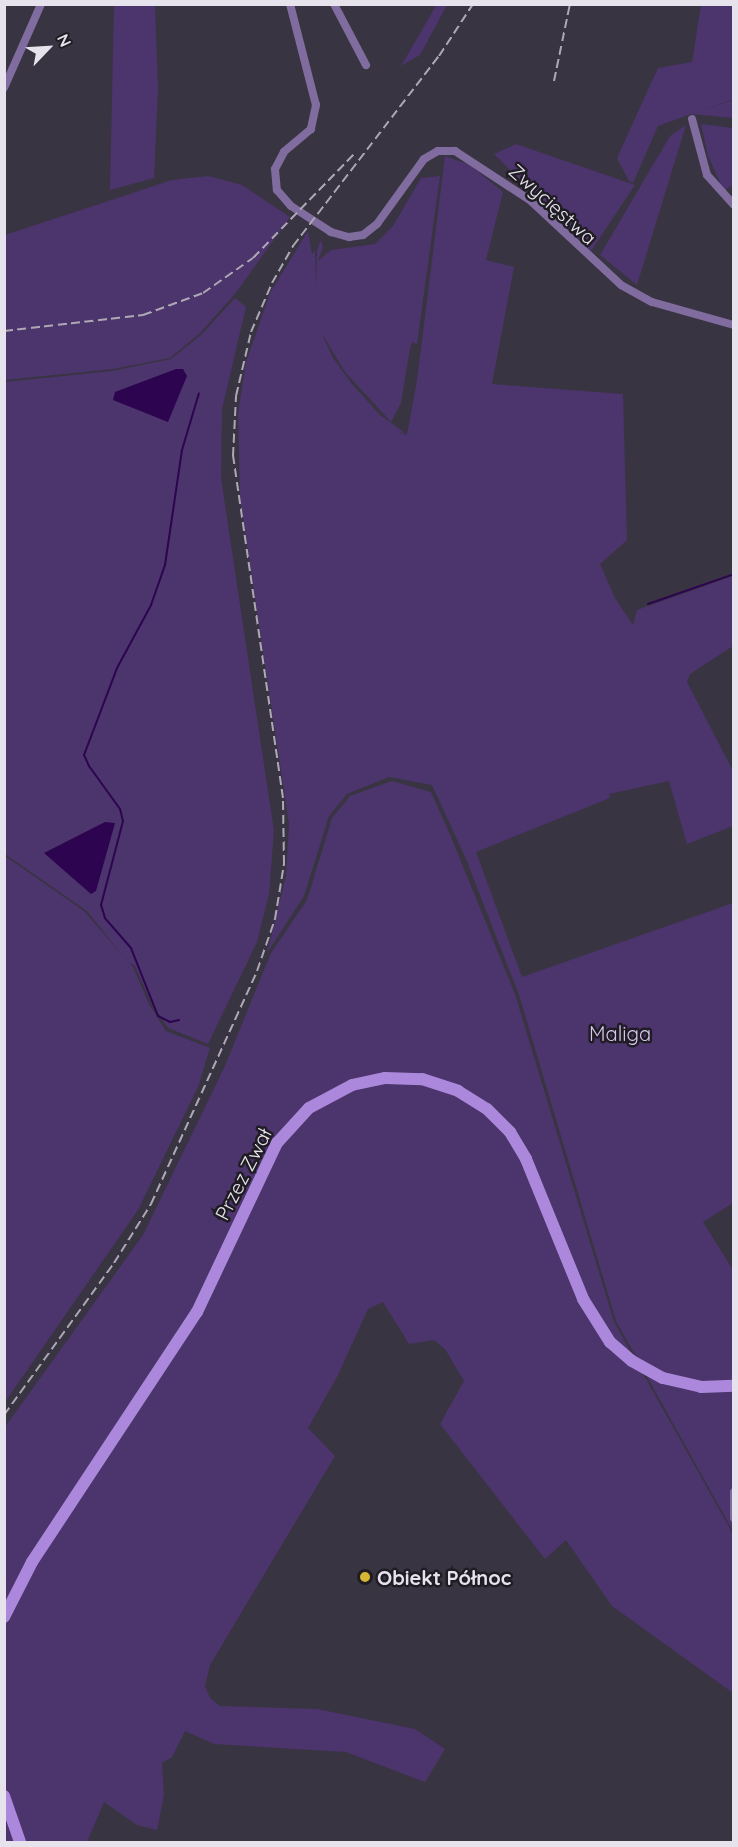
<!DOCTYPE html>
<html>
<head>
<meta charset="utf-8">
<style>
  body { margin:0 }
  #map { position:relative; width:738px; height:1847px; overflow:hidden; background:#393442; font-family:Quicksand,sans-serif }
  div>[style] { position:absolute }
  .green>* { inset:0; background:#4c346c }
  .water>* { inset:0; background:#2d044f }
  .stream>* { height:2px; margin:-1px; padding:0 1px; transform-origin:1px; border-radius:1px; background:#2d044f }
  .street>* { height:8px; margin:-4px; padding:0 4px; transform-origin:4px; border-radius:4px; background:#816ca0 }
  .secondary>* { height:12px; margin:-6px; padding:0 6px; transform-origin:6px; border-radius:6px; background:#ab88db }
  .rail>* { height:2px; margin-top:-1px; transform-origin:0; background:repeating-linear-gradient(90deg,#ada8b4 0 9px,transparent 0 13.5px) }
  .dots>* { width:16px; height:16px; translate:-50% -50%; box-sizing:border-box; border:3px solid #1f1d23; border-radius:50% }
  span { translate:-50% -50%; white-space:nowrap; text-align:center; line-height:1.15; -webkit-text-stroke:5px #1f1d23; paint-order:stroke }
  .street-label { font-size:20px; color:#e7e3ed }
  .park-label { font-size:20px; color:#d7c7f1 }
  .poi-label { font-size:20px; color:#e7e3ed; font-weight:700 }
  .left { translate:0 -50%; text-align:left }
  .frame { position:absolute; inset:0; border:6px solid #e7e3ed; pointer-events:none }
  .north { position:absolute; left:18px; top:18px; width:60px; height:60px; -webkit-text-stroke:4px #1f1d23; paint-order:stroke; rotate:65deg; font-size:16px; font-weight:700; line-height:24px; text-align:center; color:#e7e3ed }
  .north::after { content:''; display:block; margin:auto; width:21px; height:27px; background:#e7e3ed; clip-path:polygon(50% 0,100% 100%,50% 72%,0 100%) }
</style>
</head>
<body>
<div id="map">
  <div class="green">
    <i style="clip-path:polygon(437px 4px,447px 5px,420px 55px,401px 66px)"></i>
    <i style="clip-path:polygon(114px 5px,155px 5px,158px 88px,154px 178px,110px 190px)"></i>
    <i style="clip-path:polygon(701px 5px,733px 5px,734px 99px,698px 112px,733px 100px,733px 118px,691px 114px,658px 126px,633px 183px,629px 181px,617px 158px,658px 68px,692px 62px)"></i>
    <i style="clip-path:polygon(701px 124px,733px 128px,733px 185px,724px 191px,708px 156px)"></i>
    <i style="clip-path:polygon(686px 125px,637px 285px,600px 255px,670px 136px)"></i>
    <i style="clip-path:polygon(516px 144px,635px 185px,591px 251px,494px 154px)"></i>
    <i style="clip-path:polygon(445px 156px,470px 165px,503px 192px,486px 260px,514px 267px,492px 384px,623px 394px,627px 540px,600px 564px,615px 598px,633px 625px,637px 610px,733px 576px,733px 646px,690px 674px,687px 682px,733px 771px,733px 826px,687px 844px,669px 781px,609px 794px,610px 798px,476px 852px,522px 977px,733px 903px,733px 1203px,703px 1222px,733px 1270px,733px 1531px,616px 1321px,519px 995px,466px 859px,432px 785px,389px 777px,347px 794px,329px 816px,304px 896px,267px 953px,286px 876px,289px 824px,240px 498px,238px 413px,246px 362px,270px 293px,308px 231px,312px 254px,315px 250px,316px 288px,317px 250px,321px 240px,323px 247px,318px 261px,331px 250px,375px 244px,393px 226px,421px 178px,440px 176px,417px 344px,412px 342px,410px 348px,401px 403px,391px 422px,345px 372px,321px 332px,333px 358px,352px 384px,380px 415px,405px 433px,397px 432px,407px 435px,417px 380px)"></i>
    <i style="clip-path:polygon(208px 176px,242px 185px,290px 217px,235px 294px,200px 333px,170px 358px,113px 369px,5px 380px,5px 235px,172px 180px)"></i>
    <i style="clip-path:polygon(235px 298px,246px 307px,222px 409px,221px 478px,274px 831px,269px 894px,257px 942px,208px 1044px,168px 1028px,151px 1002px,135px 966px,128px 962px,87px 911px,5px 854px,5px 382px,112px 371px,171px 359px,202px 334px)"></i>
    <i style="clip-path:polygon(392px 781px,431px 792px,449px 832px,515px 994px,614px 1322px,733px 1534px,733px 1693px,612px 1606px,566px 1540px,545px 1559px,440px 1424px,464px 1381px,445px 1349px,434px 1340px,409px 1344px,383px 1302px,368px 1309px,337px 1377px,308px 1428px,335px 1456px,210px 1665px,205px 1686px,210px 1698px,220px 1706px,317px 1709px,415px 1729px,445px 1749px,425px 1782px,346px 1752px,214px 1744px,185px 1731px,172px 1757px,162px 1763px,164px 1795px,157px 1830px,137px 1825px,104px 1802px,87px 1842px,5px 1842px,5px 1427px,143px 1235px,224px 1068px,271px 953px,307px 900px,332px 818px,350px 796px)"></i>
    <i style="clip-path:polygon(5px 856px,84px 911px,133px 967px,149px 1004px,166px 1031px,210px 1048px,198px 1087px,138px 1210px,5px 1402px)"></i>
  </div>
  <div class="water">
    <i style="clip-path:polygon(176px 369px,183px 369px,187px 376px,168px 422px,113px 400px,115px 392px)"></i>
    <i style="clip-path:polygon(105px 822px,115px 823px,96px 891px,91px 894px,44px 853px)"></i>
  </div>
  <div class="stream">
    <i style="left:648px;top:604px;width:91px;rotate:-19.2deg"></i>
    <i style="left:179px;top:1020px;width:9px;rotate:167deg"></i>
    <i style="left:170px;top:1022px;width:13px;rotate:-153deg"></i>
    <i style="left:158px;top:1016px;width:73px;rotate:-111.7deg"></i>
    <i style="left:131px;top:948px;width:40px;rotate:-131deg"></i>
    <i style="left:105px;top:918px;width:14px;rotate:-107deg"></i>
    <i style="left:101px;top:905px;width:87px;rotate:-75.3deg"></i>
    <i style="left:123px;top:821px;width:12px;rotate:-104deg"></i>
    <i style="left:120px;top:809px;width:53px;rotate:-125.8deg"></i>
    <i style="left:89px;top:766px;width:12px;rotate:-114deg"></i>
    <i style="left:84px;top:755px;width:93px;rotate:-69.2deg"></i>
    <i style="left:117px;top:668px;width:72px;rotate:-61.6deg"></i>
    <i style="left:151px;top:605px;width:42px;rotate:-70.7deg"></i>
    <i style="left:165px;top:565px;width:116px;rotate:-81.6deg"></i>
    <i style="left:182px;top:450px;width:59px;rotate:-73.4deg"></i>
  </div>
  <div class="street">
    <i style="left:290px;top:4px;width:104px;rotate:75.6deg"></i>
    <i style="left:316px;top:105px;width:25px;rotate:102deg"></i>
    <i style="left:311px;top:129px;width:35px;rotate:140deg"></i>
    <i style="left:284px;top:152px;width:19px;rotate:118deg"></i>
    <i style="left:275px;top:169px;width:21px;rotate:85deg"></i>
    <i style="left:277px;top:190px;width:21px;rotate:49deg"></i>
    <i style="left:291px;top:206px;width:48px;rotate:33deg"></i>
    <i style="left:331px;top:232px;width:19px;rotate:16deg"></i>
    <i style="left:349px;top:237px;width:14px;rotate:-8deg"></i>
    <i style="left:363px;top:235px;width:18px;rotate:-38deg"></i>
    <i style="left:377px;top:224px;width:80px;rotate:-54.1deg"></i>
    <i style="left:424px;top:159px;width:16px;rotate:-30deg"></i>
    <i style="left:438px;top:151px;width:17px"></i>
    <i style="left:455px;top:151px;width:91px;rotate:33.3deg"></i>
    <i style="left:531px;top:201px;width:123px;rotate:43deg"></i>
    <i style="left:621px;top:285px;width:35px;rotate:29deg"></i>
    <i style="left:652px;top:302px;width:85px;rotate:15.7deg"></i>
    <i style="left:334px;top:4px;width:69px;rotate:62.3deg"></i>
    <i style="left:4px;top:88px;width:92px;rotate:-66.2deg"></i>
    <i style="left:692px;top:119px;width:58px;rotate:75deg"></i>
    <i style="left:707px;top:175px;width:40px;rotate:48deg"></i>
    <i style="left:734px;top:1492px;width:26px;rotate:90deg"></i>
  </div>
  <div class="secondary">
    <i style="left:4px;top:1617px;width:62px;rotate:-63deg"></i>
    <i style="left:32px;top:1562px;width:300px;rotate:-56.6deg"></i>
    <i style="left:197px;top:1312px;width:187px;rotate:-64.7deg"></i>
    <i style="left:277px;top:1143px;width:47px;rotate:-47.6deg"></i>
    <i style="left:309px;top:1108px;width:49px;rotate:-28.1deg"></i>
    <i style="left:352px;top:1085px;width:34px;rotate:-12deg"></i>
    <i style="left:385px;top:1078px;width:37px;rotate:2deg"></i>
    <i style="left:422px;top:1079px;width:38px;rotate:18deg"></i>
    <i style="left:458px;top:1091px;width:34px;rotate:32deg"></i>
    <i style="left:487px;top:1109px;width:33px;rotate:45deg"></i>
    <i style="left:510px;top:1132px;width:31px;rotate:59deg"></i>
    <i style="left:526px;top:1159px;width:151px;rotate:67.8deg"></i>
    <i style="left:583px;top:1299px;width:51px;rotate:57.9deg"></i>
    <i style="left:610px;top:1342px;width:29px;rotate:41deg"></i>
    <i style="left:632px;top:1361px;width:35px;rotate:29deg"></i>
    <i style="left:663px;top:1378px;width:39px;rotate:13deg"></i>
    <i style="left:701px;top:1387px;width:33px;rotate:-2deg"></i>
    <i style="left:4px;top:1796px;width:49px;rotate:70.8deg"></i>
  </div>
  <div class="rail">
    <i style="left:554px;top:81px;width:79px;rotate:-78.3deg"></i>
    <i style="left:4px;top:331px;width:140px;rotate:-6.6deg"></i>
    <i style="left:143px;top:315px;width:64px;rotate:-20.1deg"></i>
    <i style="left:203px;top:293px;width:61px;rotate:-35deg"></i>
    <i style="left:253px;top:258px;width:145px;rotate:-45.8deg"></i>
    <i style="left:4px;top:1415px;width:188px;rotate:-54.1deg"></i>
    <i style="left:114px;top:1263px;width:70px;rotate:-57.9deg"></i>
    <i style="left:151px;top:1204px;width:256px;rotate:-65.5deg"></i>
    <i style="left:257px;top:971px;width:55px;rotate:-70.9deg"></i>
    <i style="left:275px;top:919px;width:56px;rotate:-80.7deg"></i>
    <i style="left:284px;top:864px;width:66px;rotate:-90.9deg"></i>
    <i style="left:283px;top:798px;width:346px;rotate:-98.3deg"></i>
    <i style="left:233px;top:456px;width:60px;rotate:-87.1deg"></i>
    <i style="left:236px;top:396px;width:66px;rotate:-76.8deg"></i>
    <i style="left:251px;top:332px;width:53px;rotate:-66.8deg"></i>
    <i style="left:272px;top:283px;width:43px;rotate:-60.4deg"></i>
    <i style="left:293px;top:246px;width:240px;rotate:-52.5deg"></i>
    <i style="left:439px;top:56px;width:62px;rotate:-56.8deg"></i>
  </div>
  <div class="dots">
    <i style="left:365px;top:1577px;background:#d5b534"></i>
  </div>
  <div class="street-label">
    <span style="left:553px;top:204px;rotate:42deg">Zwycięstwa</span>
    <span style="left:243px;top:1174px;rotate:-63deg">Przez Zwał</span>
  </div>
  <div class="park-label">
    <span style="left:620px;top:1033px">Maliga</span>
  </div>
  <div class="poi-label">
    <span class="left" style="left:377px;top:1577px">Obiekt Północ</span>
  </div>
  <div class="frame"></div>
  <div class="north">N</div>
</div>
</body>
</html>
